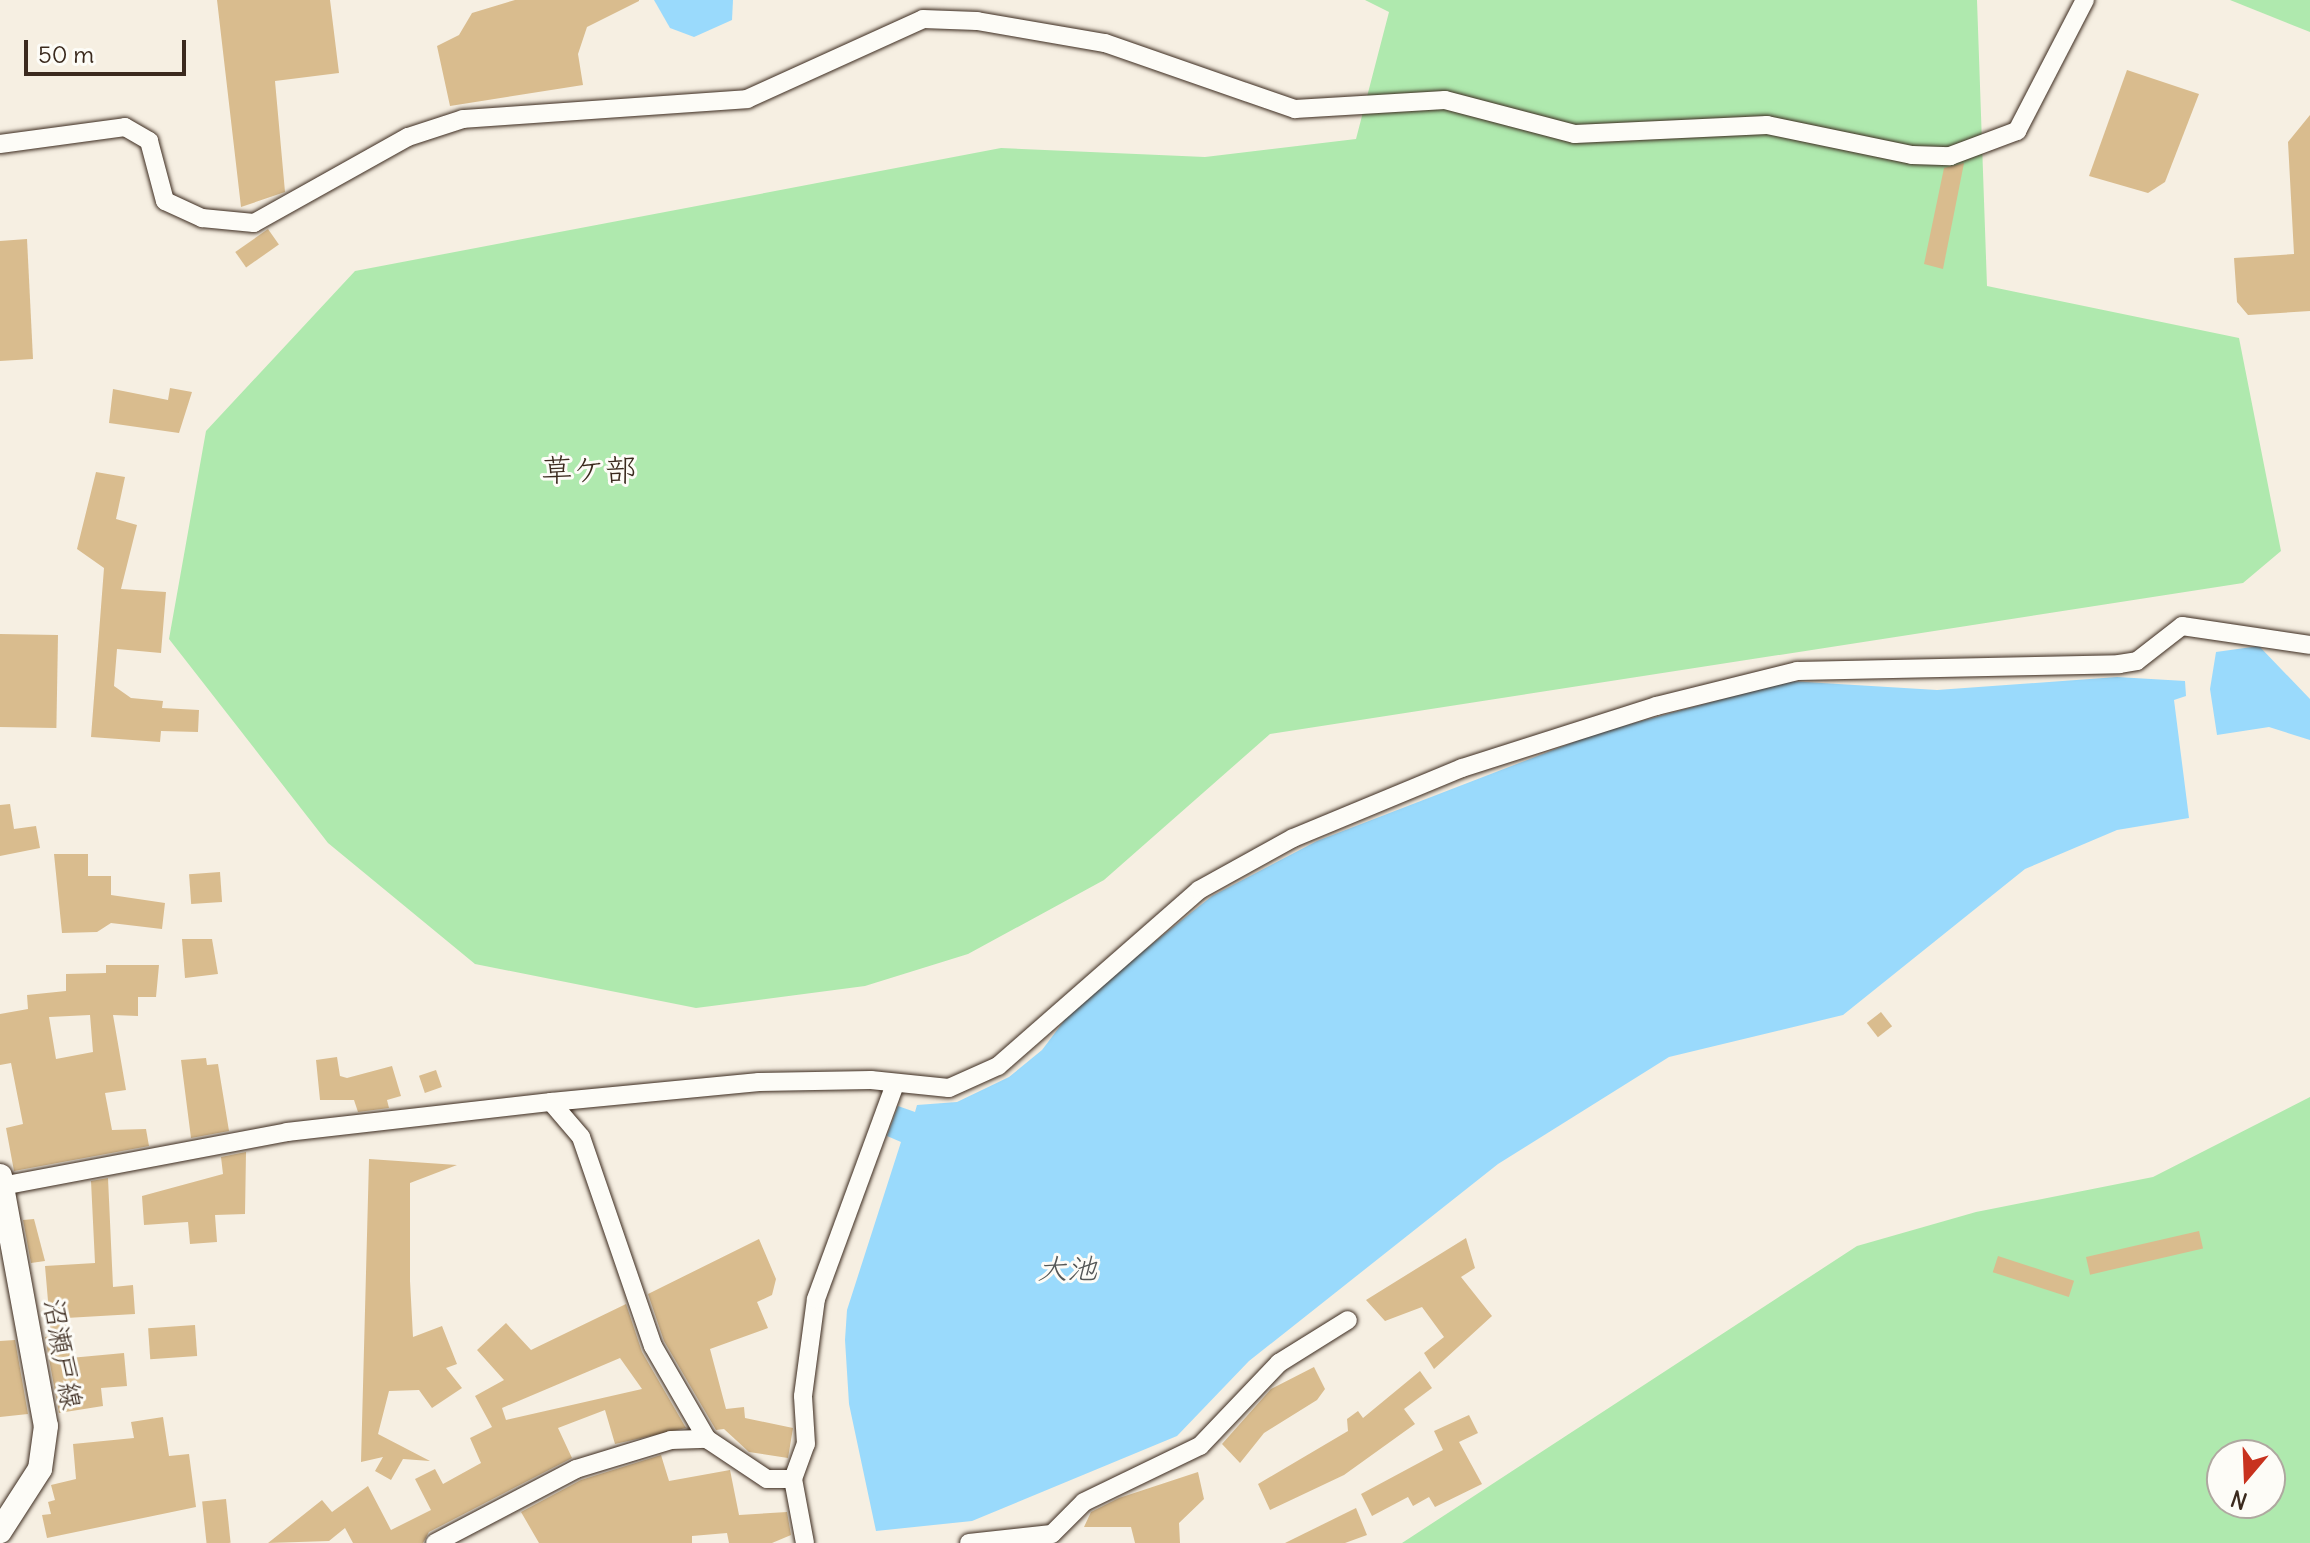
<!DOCTYPE html>
<html>
<head>
<meta charset="utf-8">
<style>
  body { margin:0 }
  #map { position:relative; width:2310px; height:1543px; overflow:hidden; background:#f6efe2; font-family:Delius,"Klee One",sans-serif }
  div>[style] { position:absolute }
  .green>* { inset:0; background:#afe9ae }
  .water>* { inset:0; background:#9adafc }
  .building>* { inset:0; background:#d9bc8e; transform-origin:0 0 }
  .roads { filter:drop-shadow(0 0 2px #3b2a1e) drop-shadow(0 0 2px #3b2a1e) }
  .street>* { height:18px; margin:-9px; padding:0 9px; transform-origin:9px; border-radius:9px; background:#fdfcf7 }
  .secondary>* { height:24px; margin:-12px; padding:0 12px; transform-origin:12px; border-radius:12px; background:#fdfcf7 }
  span { translate:-50% -50%; white-space:nowrap; text-align:center; line-height:1.15; -webkit-text-stroke:6px #fdfcf7; paint-order:stroke }
  .street-label { font-size:28px; color:#3b2a1e }
  .water-label { font-size:30px; color:#535656; font-style:italic }
  .quarter-label { font-size:32px; color:#3b2a1e }
  .north { position:absolute; left:2206px; top:1439px; width:80px; height:80px; box-sizing:border-box; background:#fdfcf7; border:2px solid #afa8a0; border-radius:50%; rotate:199deg; font-size:22px; font-weight:700; line-height:32px; text-align:center; color:#3b2a1e }
  .north::after { content:''; display:block; margin:auto; width:28px; height:36px; background:#c8321e; clip-path:polygon(50% 0,100% 100%,50% 72%,0 100%) }
  .scale { position:absolute; left:24px; top:40px; width:162px; height:36px; box-sizing:border-box; border:4px solid #3b2a1e; border-top:0; padding-left:10px; font-size:24px; line-height:28px; white-space:nowrap; color:#3b2a1e; -webkit-text-stroke:6px #fdfcf7; paint-order:stroke }
</style>
</head>
<body>
<div id="map">
  <div class="green">
    <i style="clip-path:polygon(1365px 0,1977px 0,1987px 286px,2239px 338px,2281px 551px,2243px 583px,1270px 734px,1104px 880px,968px 954px,865px 986px,696px 1008px,475px 964px,328px 843px,169px 639px,206px 431px,355px 271px,1001px 148px,1205px 157px,1356px 139px,1389px 12px)"></i>
    <i style="clip-path:polygon(2230px 0,2310px 0,2310px 32px)"></i>
    <i style="clip-path:polygon(evenodd,2310px 1097px,2310px 1543px,1402px 1543px,1857px 1246px,1976px 1212px,2153px 1177px,2310px 1097px,2222px 1455px,2270px 1455px,2270px 1503px,2222px 1503px,2222px 1455px)"></i>
  </div>
  <div class="water">
    <i style="clip-path:polygon(654px 0,733px 0,732px 20px,694px 37px,670px 28px)"></i>
    <i style="clip-path:polygon(2259px 646px,2310px 699px,2310px 740px,2269px 727px,2217px 735px,2210px 689px,2216px 652px)"></i>
    <i style="clip-path:polygon(2117px 677px,2185px 681px,2186px 696px,2174px 700px,2189px 818px,2117px 830px,2025px 869px,1843px 1015px,1669px 1057px,1498px 1164px,1249px 1361px,1177px 1436px,972px 1521px,876px 1531px,849px 1404px,845px 1340px,847px 1310px,901px 1142px,887px 1136px,898px 1106px,915px 1112px,917px 1105px,957px 1102px,1009px 1077px,1042px 1050px,1076px 1005px,1212px 896px,1317px 841px,1597px 733px,1789px 681px,1937px 690px)"></i>
  </div>
  <div class="building">
    <i style="clip-path:polygon(217px 0,330px 0,339px 73px,275px 81px,285px 192px,241px 207px)"></i>
    <i style="clip-path:polygon(515px 0,639px 0,639px 1px,587px 27px,578px 54px,583px 85px,450px 106px,437px 46px,459px 35px,472px 13px)"></i>
    <i style="clip-path:polygon(2127px 70px,2199px 94px,2165px 182px,2148px 193px,2089px 176px)"></i>
    <i style="clip-path:polygon(2310px 115px,2310px 311px,2248px 315px,2237px 302px,2234px 258px,2294px 254px,2288px 142px)"></i>
    <i style="clip-path:polygon(1964px 163px,1943px 269px,1924px 264px,1944px 168px)"></i>
    <i style="left:268px;top:229px;width:19px;height:40px;rotate:55deg"></i>
    <i style="clip-path:polygon(27px 239px,33px 359px,0 361px,0 241px)"></i>
    <i style="clip-path:polygon(170px 388px,192px 392px,179px 433px,109px 423px,113px 389px,168px 400px)"></i>
    <i style="clip-path:polygon(96px 472px,125px 477px,116px 519px,137px 525px,121px 589px,166px 592px,161px 653px,117px 649px,114px 686px,131px 698px,163px 701px,162px 708px,199px 710px,198px 732px,161px 731px,160px 742px,91px 737px,104px 568px,77px 549px)"></i>
    <i style="left:58px;top:635px;width:93px;height:58px;rotate:91deg"></i>
    <i style="clip-path:polygon(10px 804px,14px 829px,36px 826px,40px 848px,0 856px,0 805px)"></i>
    <i style="clip-path:polygon(54px 854px,88px 854px,88px 876px,111px 876px,111px 895px,165px 903px,162px 929px,111px 923px,97px 932px,62px 933px)"></i>
    <i style="left:220px;top:872px;width:30px;height:31px;rotate:86deg"></i>
    <i style="clip-path:polygon(182px 939px,212px 939px,218px 974px,185px 978px)"></i>
    <i style="clip-path:polygon(evenodd,106px 965px,159px 965px,156px 997px,138px 997px,138px 1016px,113px 1015px,126px 1090px,105px 1093px,112px 1130px,146px 1129px,149px 1146px,14px 1171px,6px 1128px,23px 1124px,11px 1063px,0 1065px,0 1014px,28px 1009px,27px 995px,66px 991px,66px 974px,106px 973px,106px 965px,90px 1015px,93px 1052px,56px 1059px,49px 1017px,90px 1015px)"></i>
    <i style="left:1881px;top:1012px;width:18px;height:18px;rotate:52deg"></i>
    <i style="clip-path:polygon(337px 1057px,340px 1076px,347px 1078px,392px 1066px,401px 1096px,387px 1100px,389px 1108px,358px 1112px,354px 1100px,320px 1100px,316px 1060px)"></i>
    <i style="clip-path:polygon(206px 1058px,207px 1065px,218px 1064px,229px 1131px,191px 1138px,181px 1060px)"></i>
    <i style="left:436px;top:1070px;width:18px;height:18px;rotate:71deg"></i>
    <i style="clip-path:polygon(246px 1152px,245px 1214px,215px 1215px,217px 1242px,190px 1244px,188px 1222px,144px 1225px,142px 1196px,223px 1174px,221px 1157px)"></i>
    <i style="clip-path:polygon(369px 1159px,457px 1165px,410px 1183px,410px 1281px,413px 1337px,442px 1326px,457px 1364px,446px 1368px,462px 1388px,432px 1408px,419px 1390px,389px 1391px,378px 1434px,430px 1461px,403px 1459px,391px 1480px,375px 1471px,383px 1457px,361px 1462px)"></i>
    <i style="clip-path:polygon(108px 1178px,113px 1287px,133px 1285px,135px 1314px,66px 1318px,70px 1358px,124px 1353px,127px 1386px,101px 1388px,103px 1406px,59px 1413px,45px 1337px,51px 1336px,45px 1266px,95px 1263px,91px 1181px)"></i>
    <i style="clip-path:polygon(34px 1219px,45px 1261px,31px 1263px,23px 1220px)"></i>
    <i style="left:2199px;top:1231px;width:18px;height:116px;rotate:77deg"></i>
    <i style="clip-path:polygon(1466px 1238px,1475px 1268px,1461px 1277px,1492px 1316px,1434px 1369px,1424px 1353px,1444px 1337px,1422px 1307px,1385px 1321px,1366px 1300px)"></i>
    <i style="clip-path:polygon(759px 1239px,776px 1279px,772px 1295px,757px 1302px,768px 1328px,710px 1349px,726px 1409px,744px 1407px,745px 1418px,793px 1428px,788px 1458px,749px 1452px,724px 1429px,716px 1430px,664px 1341px,648px 1294px)"></i>
    <i style="left:1998px;top:1256px;width:80px;height:17px;rotate:18deg"></i>
    <i style="clip-path:polygon(evenodd,626px 1304px,642px 1352px,686px 1428px,615px 1444px,605px 1410px,558px 1428px,572px 1458px,429px 1532px,423px 1543px,353px 1543px,345px 1528px,329px 1541px,268px 1543px,322px 1500px,332px 1512px,368px 1486px,391px 1530px,431px 1510px,415px 1479px,435px 1469px,443px 1484px,481px 1463px,470px 1438px,492px 1427px,475px 1396px,504px 1380px,477px 1350px,506px 1323px,531px 1350px,626px 1304px,620px 1358px,642px 1389px,506px 1420px,502px 1408px,620px 1358px)"></i>
    <i style="left:195px;top:1325px;width:31px;height:47px;rotate:86deg"></i>
    <i style="clip-path:polygon(15px 1340px,28px 1414px,0 1417px,0 1341px)"></i>
    <i style="clip-path:polygon(1314px 1367px,1325px 1389px,1317px 1400px,1264px 1433px,1240px 1463px,1222px 1444px,1271px 1389px)"></i>
    <i style="clip-path:polygon(1420px 1371px,1432px 1388px,1404px 1409px,1415px 1424px,1344px 1475px,1270px 1510px,1258px 1484px,1348px 1431px,1347px 1419px,1358px 1411px,1363px 1418px)"></i>
    <i style="clip-path:polygon(1469px 1415px,1478px 1433px,1459px 1442px,1482px 1484px,1435px 1507px,1429px 1497px,1413px 1506px,1408px 1497px,1372px 1516px,1361px 1494px,1443px 1450px,1434px 1431px)"></i>
    <i style="clip-path:polygon(163px 1417px,169px 1456px,189px 1454px,196px 1507px,47px 1538px,42px 1515px,51px 1514px,48px 1502px,55px 1500px,51px 1485px,76px 1479px,73px 1444px,134px 1438px,131px 1422px)"></i>
    <i style="clip-path:polygon(661px 1455px,669px 1481px,730px 1470px,739px 1515px,787px 1512px,791px 1535px,772px 1543px,729px 1543px,727px 1533px,692px 1536px,692px 1543px,539px 1543px,521px 1512px,581px 1480px)"></i>
    <i style="clip-path:polygon(1198px 1472px,1204px 1499px,1179px 1523px,1180px 1543px,1135px 1543px,1131px 1527px,1084px 1527px,1091px 1512px,1119px 1498px)"></i>
    <i style="left:226px;top:1499px;width:44px;height:24px;rotate:84deg"></i>
    <i style="clip-path:polygon(1356px 1508px,1367px 1535px,1345px 1543px,1285px 1543px)"></i>
  </div>
  <div class="roads">
    <div class="street">
      <i style="left:0;top:144px;width:126px;rotate:-7.7deg"></i>
      <i style="left:125px;top:127px;width:28px;rotate:30deg"></i>
      <i style="left:149px;top:141px;width:62px;rotate:75.1deg"></i>
      <i style="left:165px;top:201px;width:41px;rotate:24.7deg"></i>
      <i style="left:202px;top:218px;width:52px;rotate:5.5deg"></i>
      <i style="left:254px;top:223px;width:176px;rotate:-29.2deg"></i>
      <i style="left:408px;top:137px;width:58px;rotate:-18.1deg"></i>
      <i style="left:463px;top:119px;width:285px;rotate:-4deg"></i>
      <i style="left:747px;top:99px;width:193px;rotate:-24.4deg"></i>
      <i style="left:923px;top:19px;width:54px;rotate:2.1deg"></i>
      <i style="left:977px;top:21px;width:130px;rotate:9.8deg"></i>
      <i style="left:1105px;top:43px;width:201px;rotate:19.2deg"></i>
      <i style="left:1295px;top:109px;width:150px;rotate:-3.4deg"></i>
      <i style="left:1445px;top:100px;width:134px;rotate:14.7deg"></i>
      <i style="left:1575px;top:134px;width:192px;rotate:-2.7deg"></i>
      <i style="left:1767px;top:125px;width:148px;rotate:11.7deg"></i>
      <i style="left:1912px;top:155px;width:38px;rotate:2deg"></i>
      <i style="left:1950px;top:156px;width:72px;rotate:-20.5deg"></i>
      <i style="left:2017px;top:131px;width:148px;rotate:-62.6deg"></i>
      <i style="left:551px;top:1102px;width:46px;rotate:49.4deg"></i>
      <i style="left:581px;top:1137px;width:221px;rotate:71deg"></i>
      <i style="left:653px;top:1346px;width:108px;rotate:59.9deg"></i>
      <i style="left:707px;top:1439px;width:72px;rotate:33.7deg"></i>
      <i style="left:767px;top:1479px;width:26px"></i>
      <i style="left:793px;top:1479px;width:37px;rotate:-70deg"></i>
      <i style="left:806px;top:1444px;width:48px;rotate:-93.6deg"></i>
      <i style="left:803px;top:1396px;width:98px;rotate:-82.4deg"></i>
      <i style="left:816px;top:1299px;width:226px;rotate:-69.8deg"></i>
      <i style="left:2px;top:1186px;width:290px;rotate:-10.7deg"></i>
      <i style="left:287px;top:1132px;width:266px;rotate:-6.5deg"></i>
      <i style="left:551px;top:1102px;width:209px;rotate:-5.5deg"></i>
      <i style="left:759px;top:1082px;width:112px;rotate:-1deg"></i>
      <i style="left:871px;top:1080px;width:78px;rotate:5.9deg"></i>
      <i style="left:949px;top:1088px;width:54px;rotate:-24.2deg"></i>
      <i style="left:998px;top:1066px;width:267px;rotate:-41.2deg"></i>
      <i style="left:1199px;top:890px;width:107px;rotate:-29deg"></i>
      <i style="left:1293px;top:838px;width:183px;rotate:-22.5deg"></i>
      <i style="left:1462px;top:768px;width:204px;rotate:-17.7deg"></i>
      <i style="left:1656px;top:706px;width:145px;rotate:-13.9deg"></i>
      <i style="left:1797px;top:671px;width:322px;rotate:-1.2deg"></i>
      <i style="left:2119px;top:664px;width:18px;rotate:-9deg"></i>
      <i style="left:2137px;top:661px;width:57px;rotate:-37.9deg"></i>
      <i style="left:2182px;top:626px;width:129px;rotate:8.4deg"></i>
      <i style="left:793px;top:1479px;width:65px;rotate:79.4deg"></i>
      <i style="left:435px;top:1543px;width:159px;rotate:-27.7deg"></i>
      <i style="left:576px;top:1469px;width:99px;rotate:-17deg"></i>
      <i style="left:671px;top:1440px;width:36px;rotate:-2deg"></i>
      <i style="left:969px;top:1543px;width:83px;rotate:-6.2deg"></i>
      <i style="left:1052px;top:1534px;width:45px;rotate:-45deg"></i>
      <i style="left:1084px;top:1502px;width:129px;rotate:-25.8deg"></i>
      <i style="left:1200px;top:1446px;width:115px;rotate:-46.4deg"></i>
      <i style="left:1279px;top:1363px;width:81px;rotate:-31.9deg"></i>
    </div>
    <div class="secondary">
      <i style="left:0;top:1176px;width:254px;rotate:79.6deg"></i>
      <i style="left:46px;top:1426px;width:43px;rotate:97.9deg"></i>
      <i style="left:40px;top:1469px;width:74px;rotate:122.8deg"></i>
    </div>
  </div>
  <div class="street-label">
    <span style="left:63px;top:1354px;rotate:80deg">沼瀬戸線</span>
  </div>
  <div class="water-label">
    <span style="left:1067px;top:1268px">大池</span>
  </div>
  <div class="quarter-label">
    <span style="left:589px;top:470px">草ケ部</span>
  </div>
  <div class="north">N</div>
  <div class="scale">50 m</div>
</div>
</body>
</html>
